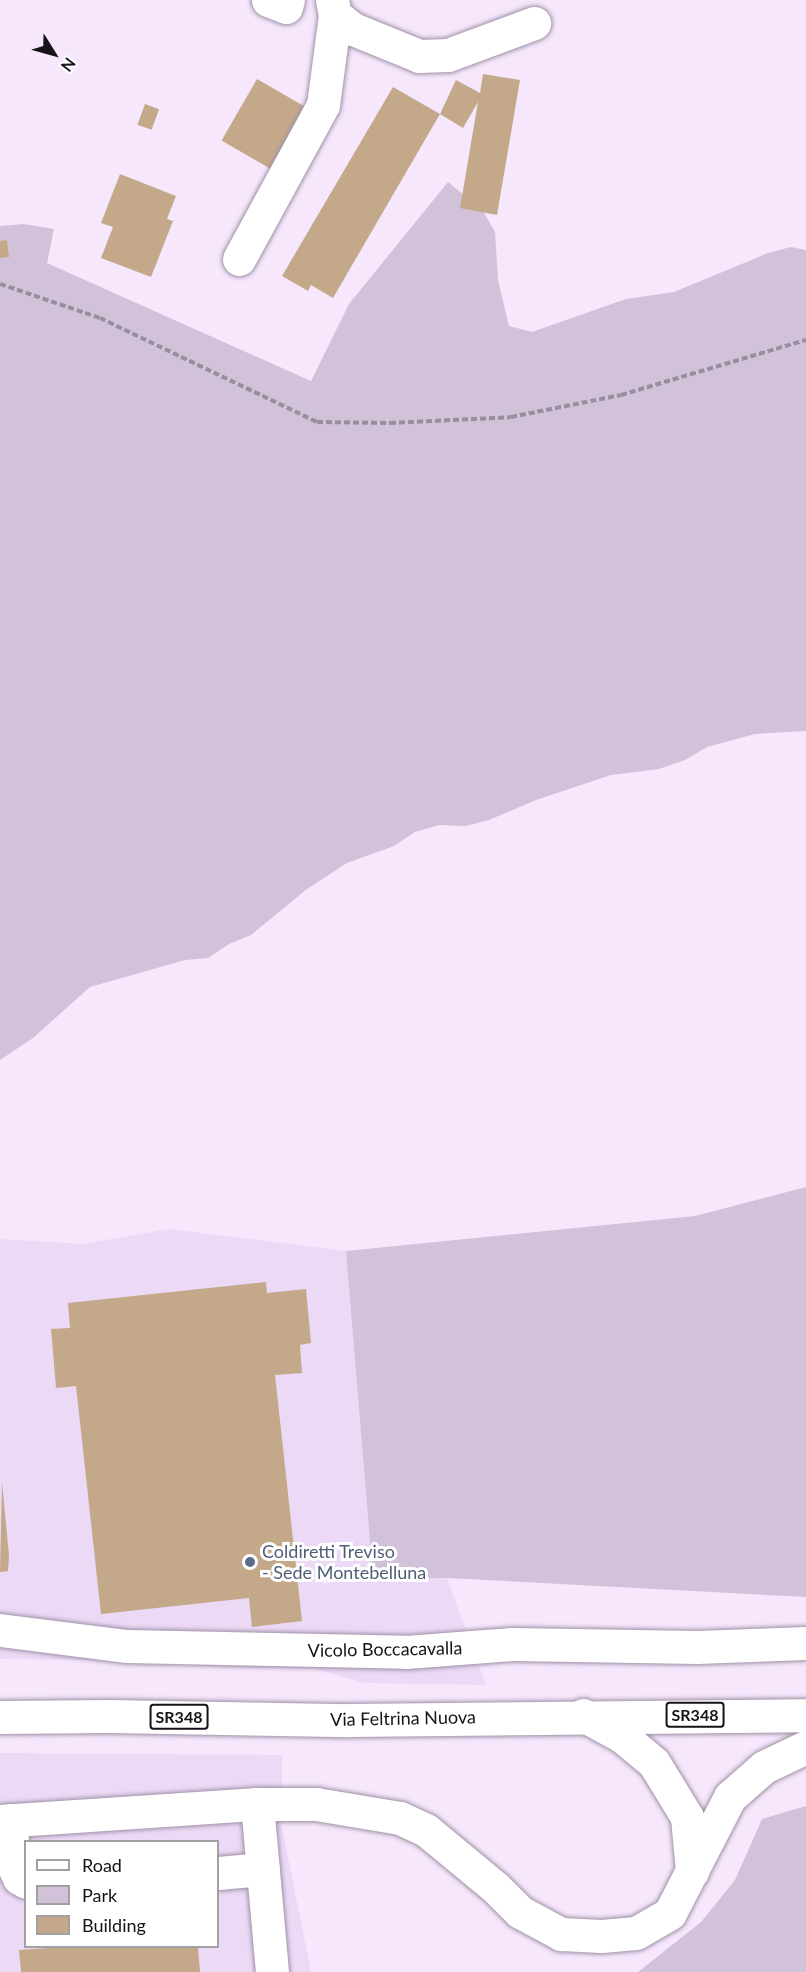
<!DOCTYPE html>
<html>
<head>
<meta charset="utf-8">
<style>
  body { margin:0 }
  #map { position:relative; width:806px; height:1972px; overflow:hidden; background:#f6e7fd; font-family:Lato,sans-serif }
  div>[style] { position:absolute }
  .built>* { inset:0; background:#ecd9f6 }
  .green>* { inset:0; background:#d1c2d9 }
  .building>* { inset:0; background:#c4a88a; transform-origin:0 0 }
  .path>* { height:4px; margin-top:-2px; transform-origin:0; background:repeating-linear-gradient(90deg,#998e9e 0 6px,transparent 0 9px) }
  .roads { filter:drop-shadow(0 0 2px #9f91a6) drop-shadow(0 0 2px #9f91a6) }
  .minor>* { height:33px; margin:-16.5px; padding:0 16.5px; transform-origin:16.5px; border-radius:16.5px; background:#fff }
  .major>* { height:33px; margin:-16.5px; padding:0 16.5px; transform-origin:16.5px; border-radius:16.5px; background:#fff }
  .dots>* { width:16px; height:16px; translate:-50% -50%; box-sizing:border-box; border:3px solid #fff; border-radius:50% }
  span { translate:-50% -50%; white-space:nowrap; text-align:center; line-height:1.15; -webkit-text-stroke:6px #fff; paint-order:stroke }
  .shield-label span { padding:2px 4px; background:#fff; border:2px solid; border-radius:4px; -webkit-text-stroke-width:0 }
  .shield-label { font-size:16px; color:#171219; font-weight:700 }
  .service-label { font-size:18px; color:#4e5e75 }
  .left { translate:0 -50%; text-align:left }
  .street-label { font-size:18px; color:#171219 }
  .legend { position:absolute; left:24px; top:1840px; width:195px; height:108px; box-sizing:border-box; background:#fff; border:2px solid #a2a0a3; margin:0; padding:8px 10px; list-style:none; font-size:18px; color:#171219 }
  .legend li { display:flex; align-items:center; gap:12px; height:30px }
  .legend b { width:30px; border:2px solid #a2a0a3 }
  .north { position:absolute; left:24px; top:24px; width:60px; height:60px; -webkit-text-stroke:4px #fff; paint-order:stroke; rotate:127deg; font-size:16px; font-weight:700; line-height:24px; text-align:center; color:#171219 }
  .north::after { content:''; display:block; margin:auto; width:21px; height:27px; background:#171219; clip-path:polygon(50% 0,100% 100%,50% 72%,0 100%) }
</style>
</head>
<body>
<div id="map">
  <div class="built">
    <i style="clip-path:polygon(169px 1229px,346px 1251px,373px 1578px,447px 1578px,486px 1685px,364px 1683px,316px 1669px,230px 1668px,142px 1661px,0 1659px,0 1239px,83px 1244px)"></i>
    <i style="clip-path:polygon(evenodd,0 1753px,282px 1755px,282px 1827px,311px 1972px,0 1972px,0 1753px,26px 1842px,218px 1842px,218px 1946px,26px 1946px,26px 1842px)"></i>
  </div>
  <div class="green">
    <i style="clip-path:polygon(448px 182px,483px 211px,495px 232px,498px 280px,509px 326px,532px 332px,626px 299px,674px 292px,768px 253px,791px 247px,806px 250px,806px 731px,755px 734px,707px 747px,685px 760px,659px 769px,611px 775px,536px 800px,489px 820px,466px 826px,439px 825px,415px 832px,394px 846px,347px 863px,307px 889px,251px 935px,229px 944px,208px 958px,185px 960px,90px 987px,33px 1038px,0 1060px,0 226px,24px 224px,54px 229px,47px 263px,311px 381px,349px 304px)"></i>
    <i style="clip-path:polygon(806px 1187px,806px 1597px,447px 1578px,373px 1578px,346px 1251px,695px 1216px)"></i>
    <i style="clip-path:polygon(806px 1806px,806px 1972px,638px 1972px,701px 1922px,735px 1880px,762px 1819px)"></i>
  </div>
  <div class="building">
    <i style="clip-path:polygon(483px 74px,520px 80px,497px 215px,460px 208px,478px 102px,463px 128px,440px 114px,456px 80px,480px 93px)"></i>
    <i style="left:257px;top:79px;width:59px;height:71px;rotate:30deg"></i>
    <i style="clip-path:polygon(393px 87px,440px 114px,333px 298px,311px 285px,308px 291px,282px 276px)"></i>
    <i style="left:145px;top:104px;width:15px;height:22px;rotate:20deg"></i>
    <i style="clip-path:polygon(120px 174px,176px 196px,167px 219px,173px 221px,151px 277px,101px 258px,113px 227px,101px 223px)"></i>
    <i style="clip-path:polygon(7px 240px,9px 257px,0 258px,0 241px)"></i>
    <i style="clip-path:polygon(266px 1282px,267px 1293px,306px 1289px,311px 1343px,300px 1345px,302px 1373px,275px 1375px,302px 1621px,252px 1627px,249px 1598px,101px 1614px,76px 1386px,56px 1388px,51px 1329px,70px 1328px,68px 1303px)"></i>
    <i style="clip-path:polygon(2px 1482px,9px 1556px,8px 1571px,0 1572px)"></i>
    <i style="clip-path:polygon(63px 1947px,198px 1947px,200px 1972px,21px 1972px,19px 1950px)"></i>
  </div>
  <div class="path">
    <i style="left:0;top:284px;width:106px;rotate:18.8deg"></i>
    <i style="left:100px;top:318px;width:241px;rotate:25.6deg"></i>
    <i style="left:317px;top:422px;width:73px;rotate:0.8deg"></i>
    <i style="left:390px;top:423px;width:121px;rotate:-2.8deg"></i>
    <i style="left:511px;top:417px;width:112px;rotate:-11.3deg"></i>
    <i style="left:621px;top:395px;width:193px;rotate:-16.6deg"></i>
  </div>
  <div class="roads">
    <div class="minor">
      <i style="left:268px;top:0;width:19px;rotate:21deg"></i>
      <i style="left:286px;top:7px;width:7px;rotate:-74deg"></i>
      <i style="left:332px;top:0;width:15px;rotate:79deg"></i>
      <i style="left:335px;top:15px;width:23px;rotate:38deg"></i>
      <i style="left:353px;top:29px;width:71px;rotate:22.2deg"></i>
      <i style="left:419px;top:56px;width:29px;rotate:-2deg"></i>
      <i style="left:448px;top:55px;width:92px;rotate:-20.4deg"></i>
      <i style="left:239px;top:259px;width:175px;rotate:-61.4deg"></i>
      <i style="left:323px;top:105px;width:91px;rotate:-82.4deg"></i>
      <i style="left:0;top:1630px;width:128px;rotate:7.2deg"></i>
      <i style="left:127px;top:1646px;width:279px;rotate:1.2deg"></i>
      <i style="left:406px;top:1652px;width:107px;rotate:-4.3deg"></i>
      <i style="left:513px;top:1644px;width:184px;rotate:0.9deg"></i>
      <i style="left:697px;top:1647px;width:109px;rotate:-2.1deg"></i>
      <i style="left:583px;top:1715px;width:46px;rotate:28.8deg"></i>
      <i style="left:623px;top:1737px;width:40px;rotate:40deg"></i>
      <i style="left:654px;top:1763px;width:63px;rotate:58.6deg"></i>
      <i style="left:687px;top:1817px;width:55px;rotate:84.8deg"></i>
      <i style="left:257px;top:1804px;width:169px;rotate:84.9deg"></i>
      <i style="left:11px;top:1820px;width:45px;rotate:87.5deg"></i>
      <i style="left:13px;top:1865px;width:14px;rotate:65deg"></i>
      <i style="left:19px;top:1878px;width:8px;rotate:30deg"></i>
      <i style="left:0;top:1821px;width:258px;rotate:-3.8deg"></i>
      <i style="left:257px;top:1804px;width:59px"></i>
      <i style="left:316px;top:1804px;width:85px;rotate:9.5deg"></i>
      <i style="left:400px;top:1818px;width:29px;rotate:25deg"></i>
      <i style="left:426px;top:1830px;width:89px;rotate:39.6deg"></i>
      <i style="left:495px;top:1887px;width:35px;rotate:45deg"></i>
      <i style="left:520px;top:1912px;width:47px;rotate:28.2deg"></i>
      <i style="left:561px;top:1934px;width:40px;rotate:2.9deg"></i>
      <i style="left:601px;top:1936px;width:35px;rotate:-5deg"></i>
      <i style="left:636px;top:1933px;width:39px;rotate:-30deg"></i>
      <i style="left:670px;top:1913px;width:131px;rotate:-62.7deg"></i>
      <i style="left:730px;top:1797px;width:45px;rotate:-41.4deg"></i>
      <i style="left:764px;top:1767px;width:47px;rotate:-25.5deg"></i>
      <i style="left:218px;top:1873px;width:45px;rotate:-5.1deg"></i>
    </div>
    <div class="major">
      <i style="left:0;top:1717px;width:109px;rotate:-0.5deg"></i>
      <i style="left:109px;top:1716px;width:241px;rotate:1deg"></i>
      <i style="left:350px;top:1720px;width:456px;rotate:-0.6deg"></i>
    </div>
  </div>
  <div class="dots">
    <i style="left:250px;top:1562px;background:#5c6f8a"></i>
  </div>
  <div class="shield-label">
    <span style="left:695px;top:1715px">SR348</span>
    <span style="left:179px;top:1717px">SR348</span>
  </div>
  <div class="service-label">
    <span class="left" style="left:262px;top:1562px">Coldiretti Treviso<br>- Sede Montebelluna</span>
  </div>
  <div class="street-label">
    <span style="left:385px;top:1649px;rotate:-1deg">Vicolo Boccacavalla</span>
    <span style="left:403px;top:1718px;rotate:-1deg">Via Feltrina Nuova</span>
  </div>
  <ul class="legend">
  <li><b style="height:8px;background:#fff"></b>Road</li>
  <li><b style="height:16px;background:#d1c2d9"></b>Park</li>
  <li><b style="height:16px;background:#c4a88a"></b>Building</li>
  </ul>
  <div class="north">N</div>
</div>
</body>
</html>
